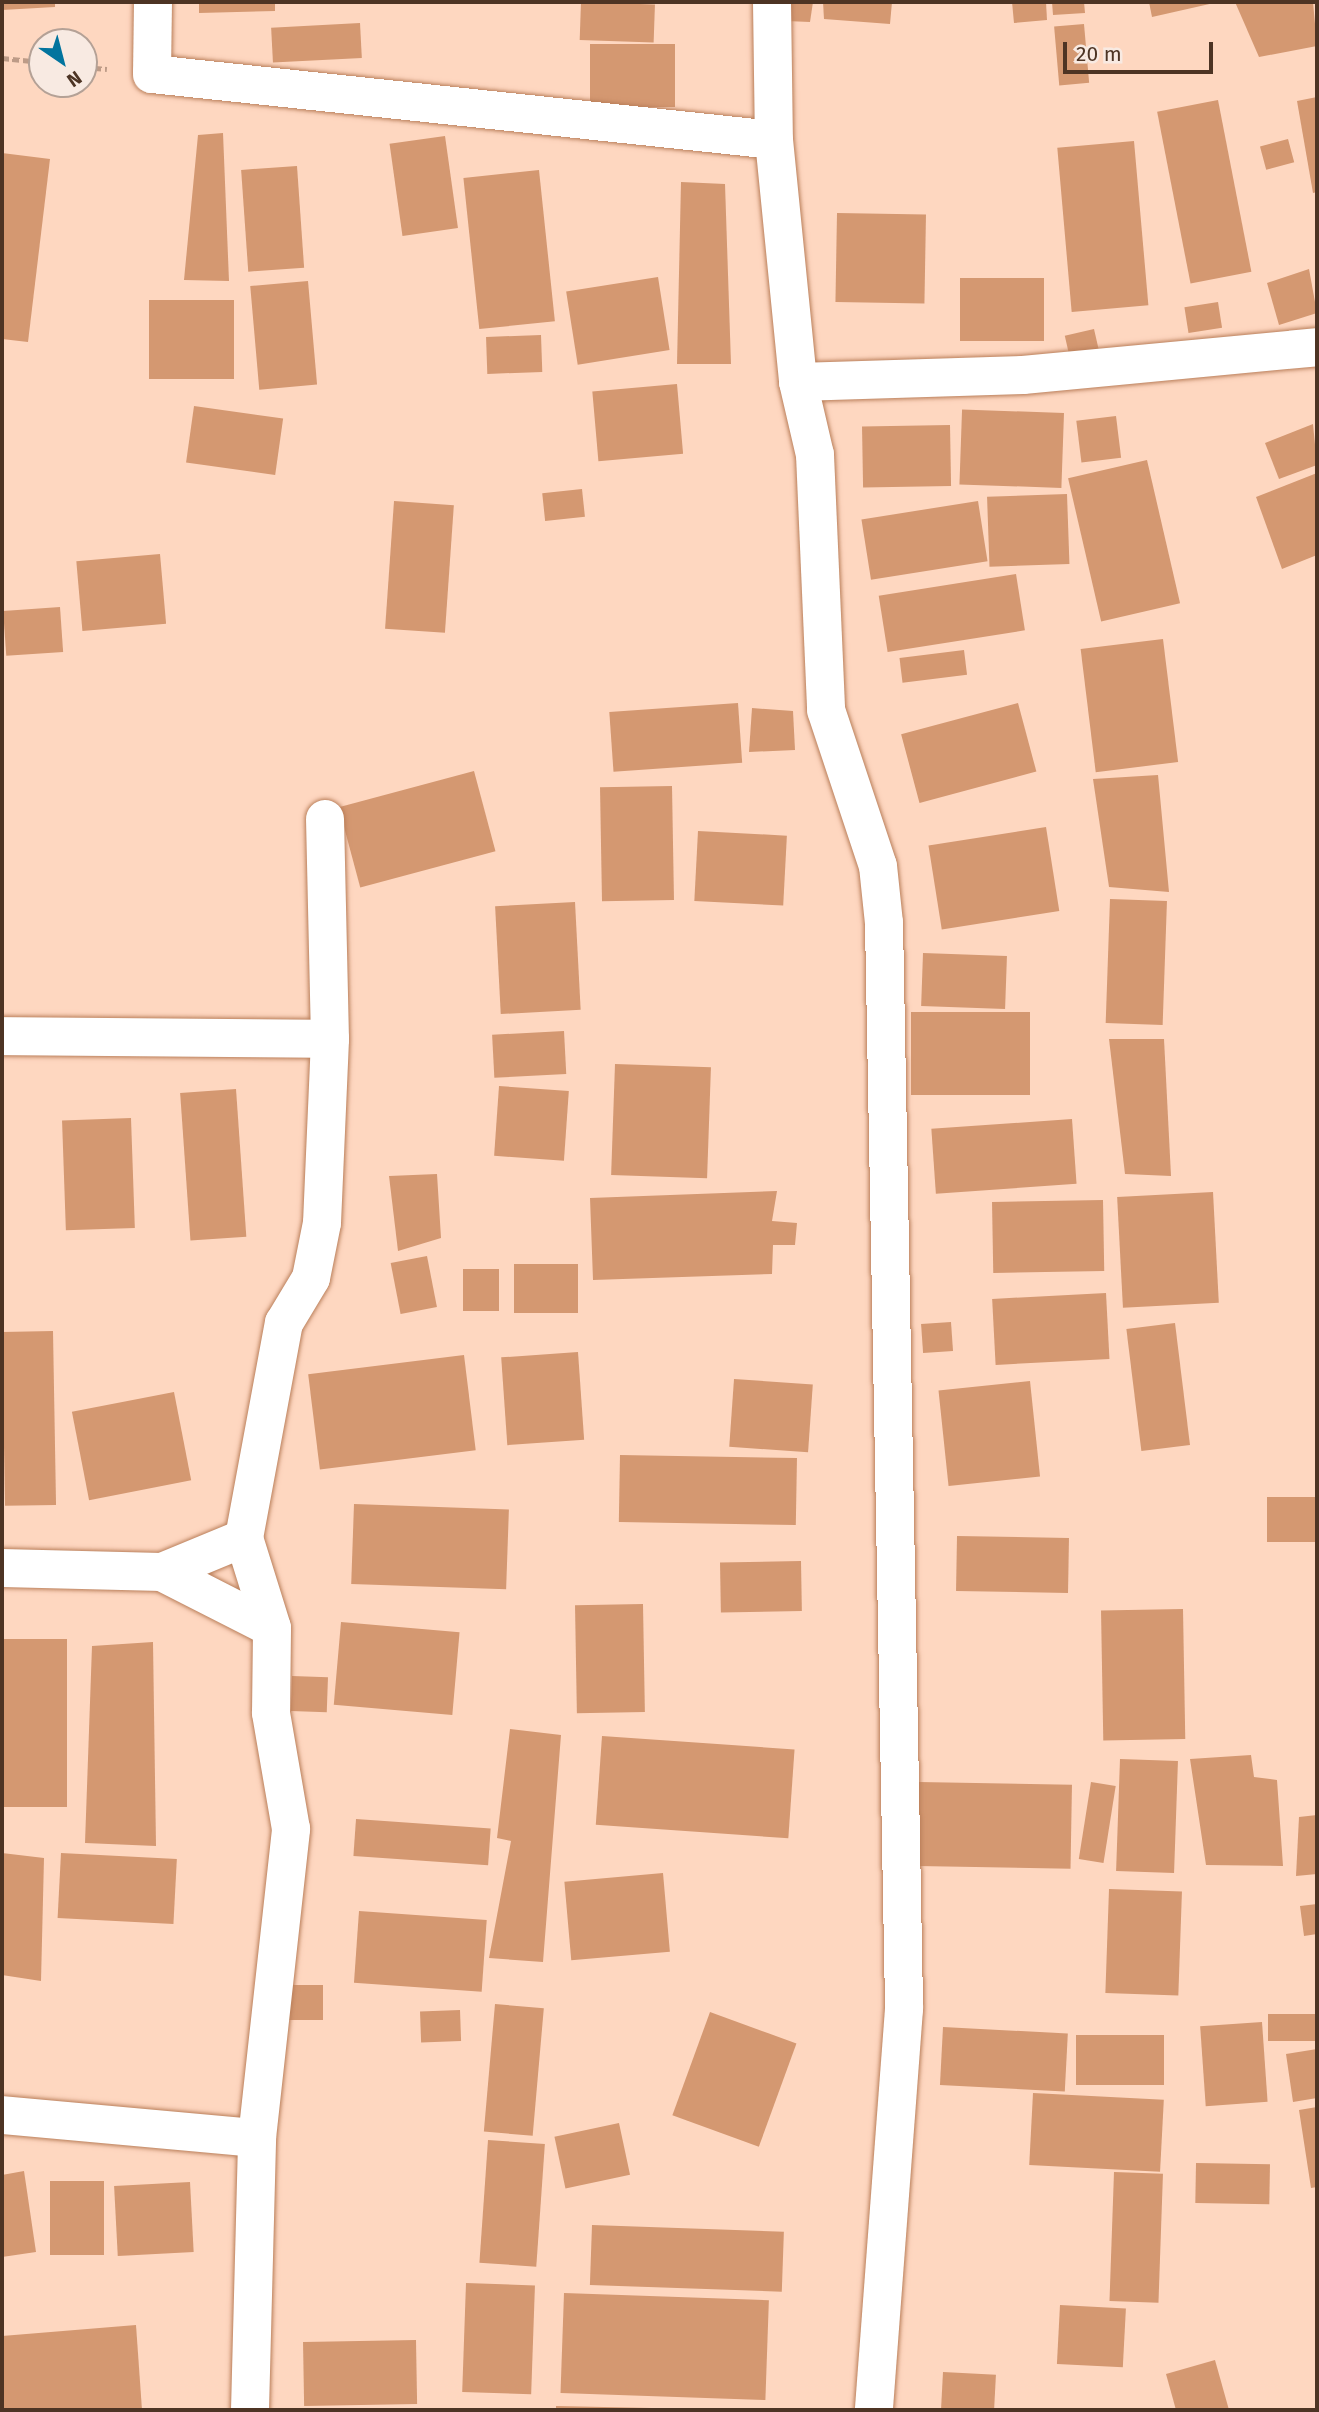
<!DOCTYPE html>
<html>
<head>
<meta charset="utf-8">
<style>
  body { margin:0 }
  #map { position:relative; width:1319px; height:2412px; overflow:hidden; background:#fed7c0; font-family:"Fira Sans",sans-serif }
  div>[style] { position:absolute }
  .building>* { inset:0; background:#d49871; transform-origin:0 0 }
  .path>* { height:4.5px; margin-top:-2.25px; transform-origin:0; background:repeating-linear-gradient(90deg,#bd9b87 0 7px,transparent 0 10.5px) }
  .roads { filter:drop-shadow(0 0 2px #ba7f5a) drop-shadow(0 0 2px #ba7f5a) }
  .minor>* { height:38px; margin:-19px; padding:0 19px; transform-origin:19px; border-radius:19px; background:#fff }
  span { translate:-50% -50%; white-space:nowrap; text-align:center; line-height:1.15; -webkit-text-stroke:5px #f8eae2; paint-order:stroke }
  .frame { position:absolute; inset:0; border:4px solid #4d3424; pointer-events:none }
  .north { position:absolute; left:28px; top:28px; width:70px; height:70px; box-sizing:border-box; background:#f8eae2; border:2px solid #b4a196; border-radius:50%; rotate:145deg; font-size:19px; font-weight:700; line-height:28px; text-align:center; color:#4d3424 }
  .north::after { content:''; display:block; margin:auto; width:24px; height:32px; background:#02749e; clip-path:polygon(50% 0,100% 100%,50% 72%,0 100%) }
  .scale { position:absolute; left:1063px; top:42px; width:150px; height:32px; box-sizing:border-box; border:4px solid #4d3424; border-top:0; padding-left:9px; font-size:21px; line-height:24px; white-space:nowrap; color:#4d3424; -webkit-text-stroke:5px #f8eae2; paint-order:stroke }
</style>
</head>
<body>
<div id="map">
  <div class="building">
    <i style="clip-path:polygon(2px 2px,55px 2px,55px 7px,2px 10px)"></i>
    <i style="clip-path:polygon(199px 2px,275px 2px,275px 11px,199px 13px)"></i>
    <i style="left:581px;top:2px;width:74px;height:38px;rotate:2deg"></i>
    <i style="clip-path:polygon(786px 2px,813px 2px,810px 22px,786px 21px)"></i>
    <i style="clip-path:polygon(823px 2px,892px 2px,890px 24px,824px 19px)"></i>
    <i style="clip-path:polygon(1012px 2px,1046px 2px,1047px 20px,1014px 23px)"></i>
    <i style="clip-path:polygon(1052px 2px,1084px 2px,1085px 13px,1053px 15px)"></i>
    <i style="clip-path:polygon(1149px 2px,1214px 2px,1214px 3px,1152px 17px)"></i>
    <i style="clip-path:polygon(1235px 2px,1313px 2px,1317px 46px,1259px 57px)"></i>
    <i style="left:360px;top:23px;width:35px;height:89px;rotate:87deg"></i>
    <i style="left:1084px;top:24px;width:59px;height:30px;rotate:85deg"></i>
    <i style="left:675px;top:44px;width:63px;height:85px;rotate:90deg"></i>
    <i style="clip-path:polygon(1317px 97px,1317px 192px,1313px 193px,1297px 101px)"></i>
    <i style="left:1218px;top:100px;width:175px;height:62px;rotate:79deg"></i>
    <i style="clip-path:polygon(223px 133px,229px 281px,184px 280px,198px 135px)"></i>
    <i style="left:445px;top:136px;width:93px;height:56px;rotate:82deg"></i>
    <i style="left:1288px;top:139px;width:24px;height:29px;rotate:75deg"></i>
    <i style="left:1134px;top:141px;width:165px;height:77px;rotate:85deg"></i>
    <i style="clip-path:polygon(2px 153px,50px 159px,28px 342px,2px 339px)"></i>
    <i style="left:297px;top:166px;width:102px;height:56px;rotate:86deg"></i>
    <i style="left:539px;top:170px;width:152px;height:76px;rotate:84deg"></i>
    <i style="clip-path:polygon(681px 182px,725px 184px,731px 364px,677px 364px)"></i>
    <i style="left:837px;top:213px;width:89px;height:89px;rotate:1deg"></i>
    <i style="clip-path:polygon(1309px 269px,1317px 313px,1279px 325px,1267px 283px)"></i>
    <i style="left:658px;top:277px;width:74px;height:93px;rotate:81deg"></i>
    <i style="left:1044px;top:278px;width:63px;height:84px;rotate:90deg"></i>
    <i style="left:308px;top:281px;width:104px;height:58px;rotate:85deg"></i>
    <i style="left:149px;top:300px;width:85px;height:79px"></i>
    <i style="left:1218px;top:302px;width:26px;height:34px;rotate:81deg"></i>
    <i style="left:1094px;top:329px;width:22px;height:30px;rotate:77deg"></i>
    <i style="left:541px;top:335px;width:37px;height:55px;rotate:88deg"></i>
    <i style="left:677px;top:384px;width:70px;height:85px;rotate:85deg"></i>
    <i style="left:194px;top:406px;width:90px;height:57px;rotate:8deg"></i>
    <i style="left:1064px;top:413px;width:75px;height:102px;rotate:92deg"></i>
    <i style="left:1116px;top:416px;width:42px;height:40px;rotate:83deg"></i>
    <i style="clip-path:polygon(1313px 424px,1317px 465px,1279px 479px,1265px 443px)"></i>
    <i style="left:950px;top:425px;width:61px;height:88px;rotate:89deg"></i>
    <i style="left:1147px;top:460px;width:147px;height:81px;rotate:77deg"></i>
    <i style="clip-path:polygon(1317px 473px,1317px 555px,1282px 569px,1256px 497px)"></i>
    <i style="left:582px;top:489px;width:28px;height:40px;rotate:84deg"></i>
    <i style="left:1067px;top:494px;width:70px;height:80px;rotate:88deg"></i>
    <i style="left:394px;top:501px;width:60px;height:128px;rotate:4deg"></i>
    <i style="left:978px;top:501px;width:61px;height:118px;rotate:81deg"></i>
    <i style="left:160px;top:554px;width:70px;height:84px;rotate:85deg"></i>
    <i style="left:1016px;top:574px;width:57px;height:139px;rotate:81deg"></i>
    <i style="left:60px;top:607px;width:45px;height:57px;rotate:86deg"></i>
    <i style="left:1163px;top:639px;width:124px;height:83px;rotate:83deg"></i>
    <i style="left:964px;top:650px;width:25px;height:65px;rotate:83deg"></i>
    <i style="left:738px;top:703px;width:60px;height:129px;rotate:86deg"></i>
    <i style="left:1018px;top:703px;width:71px;height:121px;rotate:75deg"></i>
    <i style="clip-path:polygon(752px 708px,793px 711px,795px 750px,749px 752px)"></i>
    <i style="left:474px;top:771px;width:83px;height:140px;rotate:75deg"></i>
    <i style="clip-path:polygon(1158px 775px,1169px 892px,1109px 887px,1093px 779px)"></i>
    <i style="left:672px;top:786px;width:114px;height:72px;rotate:89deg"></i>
    <i style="left:1046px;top:827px;width:85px;height:119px;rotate:81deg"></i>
    <i style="left:698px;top:831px;width:89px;height:70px;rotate:3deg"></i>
    <i style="left:1110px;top:899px;width:57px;height:124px;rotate:2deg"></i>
    <i style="left:575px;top:902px;width:108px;height:80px;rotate:87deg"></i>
    <i style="left:923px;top:953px;width:84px;height:53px;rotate:2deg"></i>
    <i style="left:911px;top:1012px;width:119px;height:83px"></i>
    <i style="left:564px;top:1031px;width:43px;height:72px;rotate:87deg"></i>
    <i style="clip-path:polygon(1109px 1039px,1164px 1039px,1171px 1176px,1125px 1174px)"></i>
    <i style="left:615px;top:1064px;width:96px;height:111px;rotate:2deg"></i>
    <i style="left:499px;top:1086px;width:70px;height:70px;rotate:4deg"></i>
    <i style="left:236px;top:1089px;width:148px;height:56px;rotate:86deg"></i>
    <i style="left:131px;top:1118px;width:110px;height:69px;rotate:88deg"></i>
    <i style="left:1072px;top:1119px;width:65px;height:141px;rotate:86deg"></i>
    <i style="clip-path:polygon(437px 1174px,441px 1238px,398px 1251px,389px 1176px)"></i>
    <i style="clip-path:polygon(777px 1191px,772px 1221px,797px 1223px,795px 1245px,773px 1245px,772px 1274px,593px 1280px,590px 1198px)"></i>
    <i style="left:1213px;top:1192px;width:111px;height:96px;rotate:87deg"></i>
    <i style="left:1103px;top:1200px;width:71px;height:111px;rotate:89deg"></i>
    <i style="left:427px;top:1256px;width:52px;height:37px;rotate:79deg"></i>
    <i style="left:514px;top:1264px;width:64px;height:49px"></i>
    <i style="left:463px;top:1269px;width:36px;height:42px"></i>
    <i style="left:1106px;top:1293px;width:66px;height:114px;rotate:87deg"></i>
    <i style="left:951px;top:1322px;width:29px;height:30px;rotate:86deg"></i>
    <i style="left:1175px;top:1323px;width:123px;height:49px;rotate:83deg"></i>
    <i style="left:53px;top:1331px;width:174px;height:51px;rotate:89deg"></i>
    <i style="left:578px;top:1352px;width:88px;height:77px;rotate:86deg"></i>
    <i style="left:464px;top:1355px;width:96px;height:157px;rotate:83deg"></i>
    <i style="left:734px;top:1379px;width:79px;height:68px;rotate:4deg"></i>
    <i style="left:1030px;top:1381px;width:96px;height:92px;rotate:84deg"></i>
    <i style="left:174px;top:1392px;width:90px;height:104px;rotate:79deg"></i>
    <i style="left:620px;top:1455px;width:177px;height:67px;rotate:1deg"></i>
    <i style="left:1317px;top:1497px;width:45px;height:50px;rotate:90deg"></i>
    <i style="left:354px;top:1504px;width:155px;height:80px;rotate:2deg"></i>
    <i style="left:957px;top:1536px;width:112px;height:55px;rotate:1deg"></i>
    <i style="left:801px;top:1561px;width:50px;height:81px;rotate:89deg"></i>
    <i style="left:643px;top:1604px;width:108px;height:68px;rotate:89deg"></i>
    <i style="left:1183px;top:1609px;width:130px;height:82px;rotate:89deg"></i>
    <i style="left:341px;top:1622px;width:119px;height:83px;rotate:5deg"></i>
    <i style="left:67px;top:1639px;width:168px;height:65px;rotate:90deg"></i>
    <i style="clip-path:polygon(153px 1642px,156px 1846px,85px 1843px,92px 1646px)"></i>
    <i style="left:292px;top:1676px;width:36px;height:35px;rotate:2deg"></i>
    <i style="clip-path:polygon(510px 1729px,561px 1735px,543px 1962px,489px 1958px,511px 1841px,497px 1838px)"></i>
    <i style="left:602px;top:1736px;width:193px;height:89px;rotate:4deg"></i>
    <i style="clip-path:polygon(1251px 1755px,1254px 1777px,1277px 1780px,1283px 1866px,1206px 1865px,1190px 1759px)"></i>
    <i style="left:1120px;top:1759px;width:58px;height:112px;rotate:2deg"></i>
    <i style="left:919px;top:1782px;width:153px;height:84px;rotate:1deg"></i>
    <i style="left:1091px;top:1782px;width:25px;height:78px;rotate:9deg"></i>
    <i style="clip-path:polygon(1317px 1815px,1317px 1874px,1296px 1876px,1299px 1817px)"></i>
    <i style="left:356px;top:1819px;width:135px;height:37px;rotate:4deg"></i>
    <i style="clip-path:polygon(2px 1853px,44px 1858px,41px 1981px,2px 1975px)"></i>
    <i style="left:61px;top:1853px;width:116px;height:65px;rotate:3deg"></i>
    <i style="left:663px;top:1873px;width:79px;height:99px;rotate:85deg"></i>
    <i style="left:1109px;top:1889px;width:73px;height:104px;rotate:2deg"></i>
    <i style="clip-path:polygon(1317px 1904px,1317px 1934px,1304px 1936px,1300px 1906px)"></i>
    <i style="left:359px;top:1911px;width:128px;height:72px;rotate:4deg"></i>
    <i style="left:323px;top:1985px;width:35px;height:39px;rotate:90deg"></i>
    <i style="left:495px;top:2004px;width:49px;height:128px;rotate:5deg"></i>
    <i style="left:460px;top:2010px;width:31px;height:40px;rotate:88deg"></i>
    <i style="left:710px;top:2012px;width:92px;height:110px;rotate:20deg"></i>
    <i style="left:1317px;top:2014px;width:27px;height:49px;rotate:90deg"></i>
    <i style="left:1262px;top:2022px;width:80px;height:62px;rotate:86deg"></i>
    <i style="left:943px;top:2027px;width:125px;height:58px;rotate:3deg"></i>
    <i style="left:1076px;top:2035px;width:88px;height:50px"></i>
    <i style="clip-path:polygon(1317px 2049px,1317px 2098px,1293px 2102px,1286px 2054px)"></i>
    <i style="left:1033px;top:2093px;width:131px;height:72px;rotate:3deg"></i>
    <i style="clip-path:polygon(1317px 2107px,1317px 2187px,1311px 2188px,1299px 2110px)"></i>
    <i style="left:619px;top:2123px;width:53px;height:66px;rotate:78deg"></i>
    <i style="left:488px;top:2140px;width:57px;height:123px;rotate:4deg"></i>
    <i style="left:1196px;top:2163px;width:74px;height:40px;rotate:1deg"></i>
    <i style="clip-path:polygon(24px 2171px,36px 2252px,2px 2257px,2px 2175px)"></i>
    <i style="left:1114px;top:2172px;width:49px;height:129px;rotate:2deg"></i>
    <i style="left:50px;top:2181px;width:54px;height:74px"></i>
    <i style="left:190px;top:2182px;width:70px;height:76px;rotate:87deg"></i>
    <i style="left:592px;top:2225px;width:192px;height:60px;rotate:2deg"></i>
    <i style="left:466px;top:2283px;width:69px;height:109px;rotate:2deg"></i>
    <i style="left:564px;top:2293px;width:205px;height:100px;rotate:2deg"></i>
    <i style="left:1060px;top:2305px;width:66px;height:59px;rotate:3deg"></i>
    <i style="clip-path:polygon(136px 2325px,142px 2410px,2px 2410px,2px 2336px)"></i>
    <i style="left:416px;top:2340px;width:64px;height:113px;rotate:89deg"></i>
    <i style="clip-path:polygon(1215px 2360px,1229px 2410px,1176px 2410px,1166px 2374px)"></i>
    <i style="left:943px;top:2372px;width:53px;height:38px;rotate:3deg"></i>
    <i style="clip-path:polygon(556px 2406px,652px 2408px,652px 2410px,556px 2410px)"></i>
  </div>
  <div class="path">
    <i style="left:2px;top:58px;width:40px;rotate:5.7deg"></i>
    <i style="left:84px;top:67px;width:23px;rotate:5deg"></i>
  </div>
  <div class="roads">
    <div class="minor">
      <i style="left:153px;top:2px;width:72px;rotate:90.8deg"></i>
      <i style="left:152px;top:74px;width:625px;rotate:6.06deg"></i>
      <i style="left:772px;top:2px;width:138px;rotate:89.2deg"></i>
      <i style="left:774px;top:140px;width:243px;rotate:84.3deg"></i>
      <i style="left:798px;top:382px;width:75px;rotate:76.9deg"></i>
      <i style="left:815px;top:455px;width:255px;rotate:87.5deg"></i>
      <i style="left:826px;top:710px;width:164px;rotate:71.6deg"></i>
      <i style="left:878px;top:866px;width:57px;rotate:84deg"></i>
      <i style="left:884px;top:923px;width:1086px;rotate:88.94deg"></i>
      <i style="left:904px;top:2009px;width:402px;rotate:94.3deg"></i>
      <i style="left:798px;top:382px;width:225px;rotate:-1.8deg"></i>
      <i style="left:1023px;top:375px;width:295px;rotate:-5.4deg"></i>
      <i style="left:2px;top:1036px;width:328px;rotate:0.5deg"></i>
      <i style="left:2px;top:1568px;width:160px;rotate:1.4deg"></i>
      <i style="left:162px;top:1572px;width:89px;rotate:-22.5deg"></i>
      <i style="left:162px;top:1572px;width:123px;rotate:27deg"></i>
      <i style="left:2px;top:2115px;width:256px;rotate:5.2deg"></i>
      <i style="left:250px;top:2410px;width:272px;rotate:-88.5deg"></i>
      <i style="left:257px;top:2138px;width:311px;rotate:-83.7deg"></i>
      <i style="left:291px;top:1829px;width:118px;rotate:-99.8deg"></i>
      <i style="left:271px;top:1713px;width:85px;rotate:-89.3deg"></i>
      <i style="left:272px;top:1628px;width:94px;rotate:-107.3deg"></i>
      <i style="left:244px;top:1538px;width:219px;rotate:-79.5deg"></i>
      <i style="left:284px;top:1323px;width:52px;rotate:-59deg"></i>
      <i style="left:311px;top:1278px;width:56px;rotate:-78.7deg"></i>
      <i style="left:322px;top:1223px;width:184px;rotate:-87.5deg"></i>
      <i style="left:330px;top:1039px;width:220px;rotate:-91.3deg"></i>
    </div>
  </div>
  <div class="frame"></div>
  <div class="north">N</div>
  <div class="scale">20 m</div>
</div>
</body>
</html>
